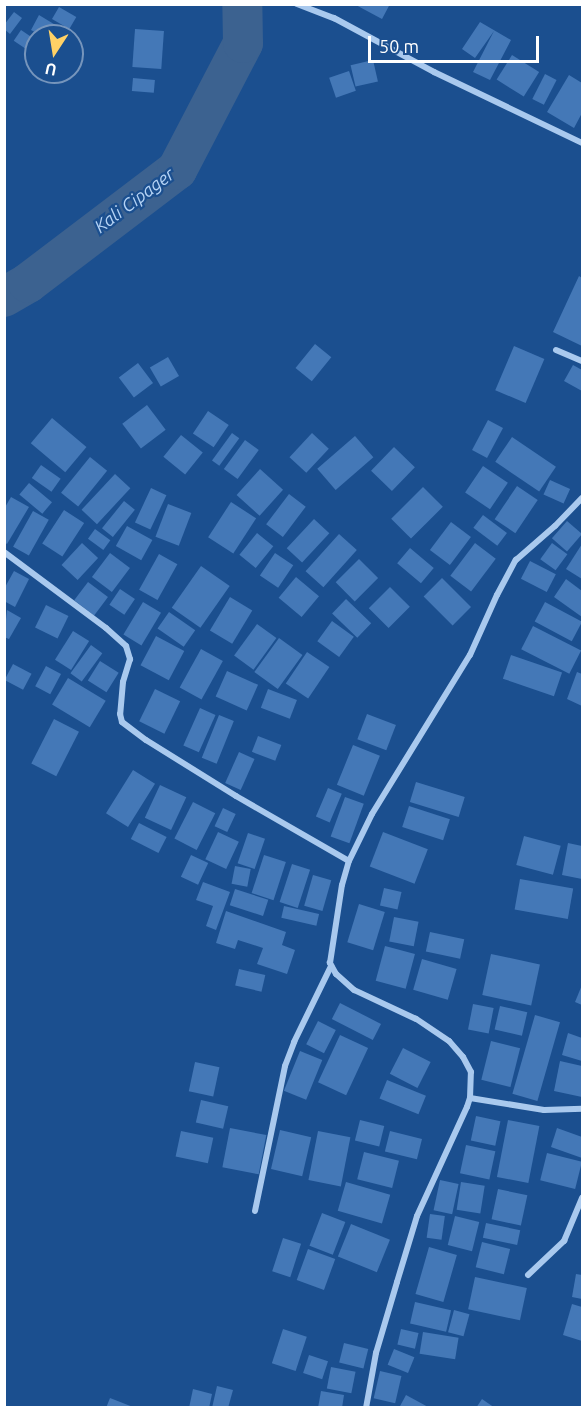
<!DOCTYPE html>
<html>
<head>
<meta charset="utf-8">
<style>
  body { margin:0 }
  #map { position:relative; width:587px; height:1412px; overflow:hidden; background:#1b4f8f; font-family:Ubuntu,sans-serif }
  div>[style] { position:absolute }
  .river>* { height:40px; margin:-20px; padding:0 20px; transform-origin:20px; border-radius:20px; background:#3c6290 }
  .building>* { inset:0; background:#4478b7; transform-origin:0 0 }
  .street>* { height:6px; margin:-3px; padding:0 3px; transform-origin:3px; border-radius:3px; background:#a9c9ee }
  span { translate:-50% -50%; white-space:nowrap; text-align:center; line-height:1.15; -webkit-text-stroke:4.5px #1b4f8f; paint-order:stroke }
  .water-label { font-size:18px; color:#b5d3f5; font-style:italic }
  .frame { position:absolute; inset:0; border:6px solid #fff; pointer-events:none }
  .north { position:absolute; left:24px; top:24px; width:60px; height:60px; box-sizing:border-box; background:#1b4f8f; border:2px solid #7695bc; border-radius:50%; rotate:192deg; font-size:16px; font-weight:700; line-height:24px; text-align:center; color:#fff }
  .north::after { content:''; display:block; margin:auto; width:21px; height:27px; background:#ffd166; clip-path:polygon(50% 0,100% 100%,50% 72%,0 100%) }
  .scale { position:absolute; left:368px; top:36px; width:171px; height:27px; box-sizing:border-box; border:3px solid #fff; border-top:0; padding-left:8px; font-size:18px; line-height:21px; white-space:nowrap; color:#fff; -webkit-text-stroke:4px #1b4f8f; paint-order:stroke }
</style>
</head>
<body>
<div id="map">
  <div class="river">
    <i style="left:4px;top:297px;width:28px;rotate:-30deg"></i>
    <i style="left:28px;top:283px;width:187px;rotate:-37.2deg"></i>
    <i style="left:177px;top:170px;width:143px;rotate:-62.5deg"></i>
    <i style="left:243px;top:43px;width:39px;rotate:-91deg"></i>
  </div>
  <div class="building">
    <i style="clip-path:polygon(354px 4px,390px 4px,382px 19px)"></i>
    <i style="left:59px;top:7px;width:20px;height:14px;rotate:30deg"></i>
    <i style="clip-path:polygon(14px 12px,22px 18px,10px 34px,4px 29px,4px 25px)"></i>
    <i style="clip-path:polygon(39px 15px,62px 29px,58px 36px,42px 36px,31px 30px)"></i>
    <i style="clip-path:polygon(480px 22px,511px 40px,490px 80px,473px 72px,494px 31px,475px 58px,462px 49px)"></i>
    <i style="left:135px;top:29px;width:29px;height:38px;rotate:4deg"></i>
    <i style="left:21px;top:30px;width:18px;height:13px;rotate:34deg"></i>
    <i style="left:512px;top:55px;width:32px;height:29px;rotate:32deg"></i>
    <i style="left:373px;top:60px;width:22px;height:23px;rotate:77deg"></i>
    <i style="left:349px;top:71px;width:21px;height:21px;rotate:71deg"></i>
    <i style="left:545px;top:74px;width:13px;height:28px;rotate:27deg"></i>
    <i style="clip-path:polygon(569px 75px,582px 83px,582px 113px,574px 128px,547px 112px)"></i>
    <i style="left:133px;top:78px;width:22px;height:13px;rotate:5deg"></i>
    <i style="clip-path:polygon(579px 276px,582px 278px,582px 346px,553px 332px)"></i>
    <i style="left:315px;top:344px;width:21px;height:31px;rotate:39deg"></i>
    <i style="left:514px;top:346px;width:33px;height:48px;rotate:23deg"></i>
    <i style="left:168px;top:357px;width:22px;height:21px;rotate:60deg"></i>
    <i style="left:138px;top:363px;width:25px;height:24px;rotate:53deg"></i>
    <i style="clip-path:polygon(573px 365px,582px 370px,582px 391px,564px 381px)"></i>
    <i style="left:147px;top:405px;width:31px;height:31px;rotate:53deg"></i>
    <i style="left:208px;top:411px;width:25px;height:27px;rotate:34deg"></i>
    <i style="left:52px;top:418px;width:45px;height:33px;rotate:40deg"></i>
    <i style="left:488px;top:420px;width:17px;height:34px;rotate:28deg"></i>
    <i style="left:232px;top:433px;width:9px;height:34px;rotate:36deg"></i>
    <i style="left:312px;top:433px;width:23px;height:33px;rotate:43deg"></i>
    <i style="left:181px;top:435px;width:28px;height:28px;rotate:39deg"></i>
    <i style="left:355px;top:436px;width:28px;height:50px;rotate:49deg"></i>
    <i style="left:512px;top:437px;width:53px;height:30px;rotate:34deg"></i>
    <i style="left:245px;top:440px;width:17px;height:36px;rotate:36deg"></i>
    <i style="left:394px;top:447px;width:29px;height:33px;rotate:44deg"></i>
    <i style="left:90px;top:457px;width:22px;height:46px;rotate:39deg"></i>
    <i style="left:41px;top:465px;width:24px;height:16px;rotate:35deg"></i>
    <i style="left:483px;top:466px;width:30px;height:32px;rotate:34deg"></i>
    <i style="left:260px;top:469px;width:31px;height:35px;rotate:42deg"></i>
    <i style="left:115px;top:474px;width:21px;height:49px;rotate:43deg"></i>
    <i style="left:550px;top:480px;width:22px;height:16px;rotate:24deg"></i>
    <i style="left:29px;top:483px;width:30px;height:15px;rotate:40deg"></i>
    <i style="left:517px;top:486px;width:25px;height:40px;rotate:34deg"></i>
    <i style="left:423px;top:487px;width:28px;height:45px;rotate:45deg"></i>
    <i style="left:151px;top:488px;width:17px;height:38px;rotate:25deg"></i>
    <i style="left:289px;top:494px;width:21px;height:38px;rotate:37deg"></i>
    <i style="clip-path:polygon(11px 497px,29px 507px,7px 544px,4px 542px,4px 509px)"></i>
    <i style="left:124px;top:501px;width:14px;height:35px;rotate:39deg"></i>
    <i style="left:231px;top:502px;width:30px;height:42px;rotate:33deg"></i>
    <i style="left:168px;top:504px;width:25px;height:35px;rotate:21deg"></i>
    <i style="left:64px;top:510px;width:24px;height:40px;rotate:33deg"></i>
    <i style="left:33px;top:511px;width:18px;height:41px;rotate:29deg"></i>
    <i style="left:483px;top:515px;width:30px;height:16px;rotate:37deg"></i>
    <i style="left:314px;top:519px;width:21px;height:40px;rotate:43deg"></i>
    <i style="left:567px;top:521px;width:20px;height:23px;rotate:41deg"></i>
    <i style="left:451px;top:522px;width:25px;height:35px;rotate:37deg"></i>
    <i style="left:127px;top:526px;width:29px;height:23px;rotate:29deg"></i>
    <i style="left:95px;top:529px;width:19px;height:12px;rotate:36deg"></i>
    <i style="left:257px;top:533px;width:21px;height:28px;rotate:39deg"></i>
    <i style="left:339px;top:534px;width:24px;height:50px;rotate:42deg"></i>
    <i style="left:82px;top:543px;width:22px;height:30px;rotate:43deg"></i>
    <i style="left:475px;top:543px;width:26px;height:41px;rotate:37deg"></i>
    <i style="left:552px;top:543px;width:19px;height:20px;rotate:36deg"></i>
    <i style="clip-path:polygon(582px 544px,582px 579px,566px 569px)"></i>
    <i style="left:410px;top:548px;width:31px;height:20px;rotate:40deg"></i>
    <i style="left:110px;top:553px;width:25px;height:30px;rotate:37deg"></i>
    <i style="left:275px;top:553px;width:22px;height:27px;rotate:34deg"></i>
    <i style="left:159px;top:554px;width:21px;height:41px;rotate:29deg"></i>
    <i style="left:359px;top:559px;width:27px;height:33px;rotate:45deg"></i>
    <i style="left:530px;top:561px;width:29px;height:20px;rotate:27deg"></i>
    <i style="left:201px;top:566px;width:35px;height:51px;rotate:35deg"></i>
    <i style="clip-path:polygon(14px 571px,29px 579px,15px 607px,4px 601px,4px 589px)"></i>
    <i style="left:296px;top:577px;width:30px;height:27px;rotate:40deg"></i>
    <i style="left:442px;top:578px;width:41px;height:26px;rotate:45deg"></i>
    <i style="clip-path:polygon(566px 579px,582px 591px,582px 617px,554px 597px)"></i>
    <i style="left:88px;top:582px;width:25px;height:23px;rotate:37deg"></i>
    <i style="left:390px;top:587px;width:28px;height:30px;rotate:45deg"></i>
    <i style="left:120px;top:589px;width:18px;height:19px;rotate:34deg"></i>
    <i style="left:230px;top:597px;width:26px;height:39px;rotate:31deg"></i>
    <i style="left:346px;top:599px;width:35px;height:20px;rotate:44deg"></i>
    <i style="left:143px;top:602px;width:21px;height:38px;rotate:31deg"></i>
    <i style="left:545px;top:602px;width:42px;height:22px;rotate:28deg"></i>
    <i style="left:46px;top:605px;width:25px;height:25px;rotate:26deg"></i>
    <i style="clip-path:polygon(7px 610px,21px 618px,9px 639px,4px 637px)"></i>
    <i style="left:169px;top:612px;width:32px;height:20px;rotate:35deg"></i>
    <i style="left:332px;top:621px;width:27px;height:25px;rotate:36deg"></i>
    <i style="left:257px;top:624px;width:24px;height:39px;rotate:36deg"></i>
    <i style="left:533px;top:626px;width:54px;height:26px;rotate:27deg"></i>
    <i style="left:73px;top:631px;width:19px;height:34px;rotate:32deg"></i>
    <i style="left:156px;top:636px;width:32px;height:33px;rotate:28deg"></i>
    <i style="left:279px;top:638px;width:29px;height:42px;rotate:36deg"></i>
    <i style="left:91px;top:645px;width:14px;height:35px;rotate:36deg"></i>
    <i style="left:201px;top:649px;width:25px;height:44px;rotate:29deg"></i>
    <i style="left:307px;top:652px;width:27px;height:38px;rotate:34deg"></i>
    <i style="left:511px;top:655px;width:54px;height:25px;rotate:19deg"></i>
    <i style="left:100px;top:661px;width:22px;height:23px;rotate:32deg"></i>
    <i style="left:13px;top:664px;width:21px;height:18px;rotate:28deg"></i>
    <i style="left:46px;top:666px;width:17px;height:23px;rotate:28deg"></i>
    <i style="left:227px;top:671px;width:34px;height:28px;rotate:24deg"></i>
    <i style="clip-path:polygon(577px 672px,582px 674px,582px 706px,567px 699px)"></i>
    <i style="left:68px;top:678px;width:44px;height:31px;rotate:31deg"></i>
    <i style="left:155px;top:689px;width:28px;height:36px;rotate:26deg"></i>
    <i style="left:268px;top:689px;width:31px;height:20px;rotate:21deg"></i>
    <i style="left:200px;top:708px;width:17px;height:41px;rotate:24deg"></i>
    <i style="left:367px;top:714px;width:31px;height:27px;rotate:21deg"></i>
    <i style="left:219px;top:715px;width:16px;height:46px;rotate:22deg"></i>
    <i style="left:54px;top:719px;width:28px;height:50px;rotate:27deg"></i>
    <i style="left:258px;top:736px;width:25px;height:17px;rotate:21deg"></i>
    <i style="left:353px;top:745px;width:29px;height:43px;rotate:22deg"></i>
    <i style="left:239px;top:752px;width:17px;height:34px;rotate:24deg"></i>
    <i style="left:133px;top:770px;width:26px;height:51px;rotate:32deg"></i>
    <i style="left:416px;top:782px;width:51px;height:21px;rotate:17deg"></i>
    <i style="left:160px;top:785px;width:29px;height:36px;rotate:25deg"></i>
    <i style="left:328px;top:788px;width:15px;height:31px;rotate:23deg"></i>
    <i style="left:345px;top:797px;width:20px;height:42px;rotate:20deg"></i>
    <i style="left:193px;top:802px;width:25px;height:41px;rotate:27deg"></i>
    <i style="left:409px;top:806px;width:43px;height:22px;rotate:18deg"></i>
    <i style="left:223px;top:808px;width:14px;height:20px;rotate:25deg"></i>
    <i style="left:139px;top:823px;width:31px;height:18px;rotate:27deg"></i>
    <i style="left:218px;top:832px;width:23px;height:30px;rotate:25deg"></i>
    <i style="left:383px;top:832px;width:48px;height:37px;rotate:21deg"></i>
    <i style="left:248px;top:833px;width:18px;height:32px;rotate:19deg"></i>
    <i style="left:524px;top:836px;width:38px;height:30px;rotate:15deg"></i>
    <i style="clip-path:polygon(568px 843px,582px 846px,582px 879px,562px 875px)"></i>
    <i style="left:191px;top:855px;width:19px;height:24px;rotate:25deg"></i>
    <i style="left:264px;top:855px;width:23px;height:40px;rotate:18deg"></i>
    <i style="left:292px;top:864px;width:19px;height:40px;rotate:18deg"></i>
    <i style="left:235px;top:866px;width:16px;height:18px;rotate:11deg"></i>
    <i style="left:313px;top:875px;width:19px;height:32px;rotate:16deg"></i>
    <i style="left:520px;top:879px;width:54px;height:31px;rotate:10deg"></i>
    <i style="clip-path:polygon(203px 882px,230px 892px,216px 930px,206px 926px,213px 906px,196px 900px)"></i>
    <i style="left:384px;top:888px;width:18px;height:18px;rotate:13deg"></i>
    <i style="left:235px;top:889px;width:35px;height:17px;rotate:18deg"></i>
    <i style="left:359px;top:904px;width:27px;height:40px;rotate:17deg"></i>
    <i style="left:284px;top:906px;width:36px;height:12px;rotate:13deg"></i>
    <i style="clip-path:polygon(226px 911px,286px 932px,282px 945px,295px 950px,287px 974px,257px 964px,263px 948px,238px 940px,235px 949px,216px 943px)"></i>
    <i style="left:394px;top:917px;width:25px;height:25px;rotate:11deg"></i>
    <i style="left:430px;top:932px;width:35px;height:20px;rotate:12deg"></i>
    <i style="left:385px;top:946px;width:31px;height:36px;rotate:15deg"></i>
    <i style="left:491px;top:954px;width:50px;height:42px;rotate:12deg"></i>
    <i style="left:422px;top:959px;width:36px;height:32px;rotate:16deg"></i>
    <i style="left:239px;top:969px;width:27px;height:17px;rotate:13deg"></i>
    <i style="clip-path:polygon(582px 985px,582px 1005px,575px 1002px)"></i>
    <i style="left:340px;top:1003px;width:46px;height:18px;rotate:27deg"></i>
    <i style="left:473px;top:1004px;width:21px;height:26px;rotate:11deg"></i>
    <i style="left:500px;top:1006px;width:28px;height:24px;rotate:13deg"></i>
    <i style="left:535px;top:1015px;width:26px;height:82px;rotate:16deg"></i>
    <i style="left:318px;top:1021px;width:20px;height:26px;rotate:27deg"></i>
    <i style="clip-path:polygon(568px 1033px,582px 1038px,582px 1061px,562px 1055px)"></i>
    <i style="left:340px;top:1035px;width:31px;height:52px;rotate:25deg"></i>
    <i style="left:491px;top:1041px;width:30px;height:40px;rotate:14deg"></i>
    <i style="left:403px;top:1048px;width:31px;height:29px;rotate:27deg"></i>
    <i style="left:300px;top:1051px;width:24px;height:43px;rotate:22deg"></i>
    <i style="clip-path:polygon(560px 1061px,582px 1066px,582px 1097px,554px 1091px)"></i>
    <i style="left:195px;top:1062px;width:25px;height:30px;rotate:12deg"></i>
    <i style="left:387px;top:1080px;width:42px;height:20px;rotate:22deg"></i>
    <i style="left:201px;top:1100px;width:28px;height:23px;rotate:13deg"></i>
    <i style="left:476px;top:1116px;width:25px;height:25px;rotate:12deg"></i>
    <i style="left:360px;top:1120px;width:25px;height:21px;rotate:14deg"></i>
    <i style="left:508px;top:1120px;width:32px;height:58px;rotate:11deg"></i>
    <i style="left:230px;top:1128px;width:37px;height:40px;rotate:11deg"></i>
    <i style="clip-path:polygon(557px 1128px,582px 1137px,582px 1158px,551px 1147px)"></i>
    <i style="left:280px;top:1130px;width:32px;height:40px;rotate:13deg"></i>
    <i style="left:181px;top:1131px;width:33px;height:26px;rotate:12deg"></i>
    <i style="left:318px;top:1131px;width:33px;height:50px;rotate:11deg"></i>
    <i style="left:390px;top:1131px;width:33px;height:21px;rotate:14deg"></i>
    <i style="left:466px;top:1145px;width:30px;height:29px;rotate:12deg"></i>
    <i style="left:364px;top:1152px;width:36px;height:28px;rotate:14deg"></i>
    <i style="left:547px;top:1153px;width:36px;height:28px;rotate:14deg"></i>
    <i style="left:440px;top:1180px;width:19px;height:31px;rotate:12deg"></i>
    <i style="left:346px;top:1182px;width:46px;height:30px;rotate:16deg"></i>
    <i style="left:461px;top:1182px;width:24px;height:28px;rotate:9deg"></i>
    <i style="left:498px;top:1189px;width:30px;height:31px;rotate:12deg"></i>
    <i style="left:322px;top:1213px;width:25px;height:35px;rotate:21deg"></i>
    <i style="left:430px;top:1214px;width:15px;height:24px;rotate:8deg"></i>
    <i style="left:455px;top:1216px;width:25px;height:30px;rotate:14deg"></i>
    <i style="left:486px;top:1223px;width:35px;height:15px;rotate:12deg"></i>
    <i style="left:351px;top:1224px;width:42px;height:35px;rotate:22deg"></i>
    <i style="left:283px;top:1238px;width:19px;height:35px;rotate:18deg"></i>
    <i style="left:482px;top:1242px;width:29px;height:26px;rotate:14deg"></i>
    <i style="left:429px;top:1247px;width:29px;height:49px;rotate:16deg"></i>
    <i style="left:308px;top:1249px;width:29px;height:33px;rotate:20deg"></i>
    <i style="clip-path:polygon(576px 1274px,582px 1275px,582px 1299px,572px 1297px)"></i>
    <i style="left:475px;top:1277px;width:53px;height:33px;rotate:12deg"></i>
    <i style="left:415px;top:1302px;width:37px;height:22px;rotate:13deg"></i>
    <i style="clip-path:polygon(572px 1304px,582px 1307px,582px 1341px,563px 1335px)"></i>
    <i style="left:454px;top:1310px;width:16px;height:23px;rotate:15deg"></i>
    <i style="left:283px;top:1329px;width:25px;height:36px;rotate:18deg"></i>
    <i style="left:401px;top:1329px;width:18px;height:16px;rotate:13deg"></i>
    <i style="left:423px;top:1332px;width:36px;height:22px;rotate:9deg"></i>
    <i style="left:344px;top:1343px;width:25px;height:20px;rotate:14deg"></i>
    <i style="left:394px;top:1349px;width:22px;height:17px;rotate:22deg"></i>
    <i style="left:309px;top:1355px;width:20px;height:19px;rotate:18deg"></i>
    <i style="left:331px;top:1367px;width:25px;height:22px;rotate:11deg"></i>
    <i style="left:380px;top:1371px;width:22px;height:28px;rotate:13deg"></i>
    <i style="clip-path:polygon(217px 1386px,233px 1390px,228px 1408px,212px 1408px)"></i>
    <i style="clip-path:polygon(193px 1389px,212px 1394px,209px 1408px,189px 1408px)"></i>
    <i style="clip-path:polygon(321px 1391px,344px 1395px,342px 1408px,318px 1408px)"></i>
    <i style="clip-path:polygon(406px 1395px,430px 1408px,399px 1408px)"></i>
    <i style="clip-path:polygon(110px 1398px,133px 1407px,133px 1408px,106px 1408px)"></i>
    <i style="clip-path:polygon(482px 1399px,495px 1408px,476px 1408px)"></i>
  </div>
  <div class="street">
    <i style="left:297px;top:4px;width:40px;rotate:21deg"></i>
    <i style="left:334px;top:18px;width:114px;rotate:28.4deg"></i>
    <i style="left:434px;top:72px;width:164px;rotate:25.6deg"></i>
    <i style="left:556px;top:350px;width:28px;rotate:23deg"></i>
    <i style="left:4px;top:552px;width:127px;rotate:36.7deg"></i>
    <i style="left:106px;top:628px;width:27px;rotate:42deg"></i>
    <i style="left:126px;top:646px;width:14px;rotate:73deg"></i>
    <i style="left:130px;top:659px;width:24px;rotate:107deg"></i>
    <i style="left:123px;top:682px;width:32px;rotate:95deg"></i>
    <i style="left:120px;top:714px;width:8px;rotate:76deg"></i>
    <i style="left:122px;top:722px;width:30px;rotate:37deg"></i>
    <i style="left:146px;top:740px;width:106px;rotate:31.9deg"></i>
    <i style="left:236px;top:796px;width:130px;rotate:29.9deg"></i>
    <i style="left:470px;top:1098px;width:75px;rotate:9.2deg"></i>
    <i style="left:544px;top:1110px;width:38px;rotate:-2deg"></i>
    <i style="left:255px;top:1211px;width:148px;rotate:-78.3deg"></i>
    <i style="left:285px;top:1066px;width:26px;rotate:-69deg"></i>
    <i style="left:294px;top:1042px;width:85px;rotate:-64deg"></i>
    <i style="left:528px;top:1275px;width:50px;rotate:-43.4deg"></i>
    <i style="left:564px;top:1241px;width:47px;rotate:-67.3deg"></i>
    <i style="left:366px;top:1408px;width:56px;rotate:-79.7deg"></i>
    <i style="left:376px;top:1353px;width:74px;rotate:-73.5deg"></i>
    <i style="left:397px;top:1282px;width:69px;rotate:-73.1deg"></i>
    <i style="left:417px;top:1216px;width:120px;rotate:-65.4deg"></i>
    <i style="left:467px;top:1107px;width:9px;rotate:-72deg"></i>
    <i style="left:470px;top:1098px;width:26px;rotate:-88deg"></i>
    <i style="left:471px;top:1072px;width:17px;rotate:-118deg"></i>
    <i style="left:463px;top:1057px;width:21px;rotate:-131deg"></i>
    <i style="left:449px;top:1041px;width:40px;rotate:-146deg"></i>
    <i style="left:416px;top:1019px;width:68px;rotate:-154.9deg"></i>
    <i style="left:354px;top:990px;width:24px;rotate:-138deg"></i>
    <i style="left:336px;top:974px;width:13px;rotate:-119deg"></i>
    <i style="left:330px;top:963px;width:79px;rotate:-81.3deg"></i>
    <i style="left:342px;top:885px;width:25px;rotate:-74deg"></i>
    <i style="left:349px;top:861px;width:52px;rotate:-63.9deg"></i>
    <i style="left:372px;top:814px;width:187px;rotate:-58.4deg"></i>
    <i style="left:470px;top:655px;width:66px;rotate:-65.8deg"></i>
    <i style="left:497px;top:595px;width:40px;rotate:-62deg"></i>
    <i style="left:516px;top:560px;width:52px;rotate:-41.1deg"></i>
    <i style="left:555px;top:526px;width:39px;rotate:-46deg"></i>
  </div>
  <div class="water-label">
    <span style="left:134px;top:200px;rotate:-37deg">Kali Cipager</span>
  </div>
  <div class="frame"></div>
  <div class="north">U</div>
  <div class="scale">50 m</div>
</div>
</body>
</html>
